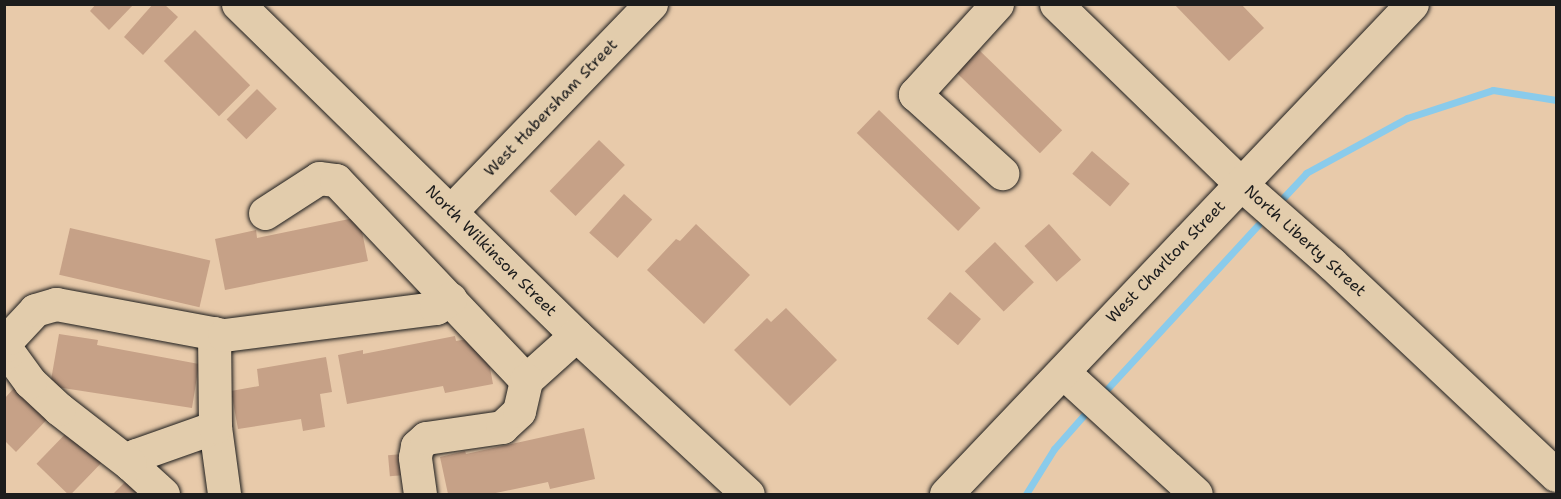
<!DOCTYPE html>
<html>
<head>
<meta charset="utf-8">
<style>
  body { margin:0 }
  #map { position:relative; width:1561px; height:499px; overflow:hidden; background:#e8caaa; font-family:"Shantell Sans",sans-serif }
  div>[style] { position:absolute }
  .stream>* { height:7px; margin:-3.5px; padding:0 3.5px; transform-origin:3.5px; border-radius:3.5px; background:#8acbeb }
  .building>* { inset:0; background:#c6a187; transform-origin:0 0 }
  .roads { filter:drop-shadow(0 0 2px #1c1c1c) drop-shadow(0 0 2px #1c1c1c) }
  .minor>* { height:33px; margin:-16.5px; padding:0 16.5px; transform-origin:16.5px; border-radius:16.5px; background:#e2ccac }
  span { translate:-50% -50%; white-space:nowrap; text-align:center; line-height:1.15; -webkit-text-stroke:4.5px #e2ccac; paint-order:stroke }
  .street-label { font-size:16px; color:#1c1c1c }
  .frame { position:absolute; inset:0; border:6px solid #1c1c1c; pointer-events:none }
</style>
</head>
<body>
<div id="map">
  <div class="stream">
    <i style="left:1284px;top:197px;width:33px;rotate:-47deg"></i>
    <i style="left:1306px;top:173px;width:115px;rotate:-28.6deg"></i>
    <i style="left:1407px;top:118px;width:90px;rotate:-18deg"></i>
    <i style="left:1493px;top:90px;width:64px;rotate:9deg"></i>
    <i style="left:1108px;top:388px;width:222px;rotate:-47.4deg"></i>
    <i style="left:1026px;top:494px;width:53px;rotate:-58.1deg"></i>
    <i style="left:1054px;top:449px;width:44px;rotate:-48.7deg"></i>
  </div>
  <div class="building">
    <i style="clip-path:polygon(96px 4px,134px 4px,109px 30px,90px 11px)"></i>
    <i style="clip-path:polygon(153px 4px,164px 4px,178px 17px,143px 55px,124px 37px)"></i>
    <i style="clip-path:polygon(1174px 4px,1241px 4px,1264px 28px,1229px 61px)"></i>
    <i style="left:195px;top:30px;width:78px;height:44px;rotate:45deg"></i>
    <i style="left:978px;top:49px;width:117px;height:32px;rotate:44deg"></i>
    <i style="left:257px;top:89px;width:28px;height:43px;rotate:45deg"></i>
    <i style="left:879px;top:110px;width:141px;height:32px;rotate:44deg"></i>
    <i style="left:599px;top:140px;width:36px;height:71px;rotate:44deg"></i>
    <i style="left:1092px;top:151px;width:50px;height:30px;rotate:41deg"></i>
    <i style="left:624px;top:194px;width:38px;height:52px;rotate:42deg"></i>
    <i style="clip-path:polygon(359px 217px,368px 261px,225px 290px,215px 239px,256px 230px,257px 238px)"></i>
    <i style="clip-path:polygon(696px 224px,750px 275px,704px 324px,647px 270px,676px 239px,680px 241px)"></i>
    <i style="left:1049px;top:224px;width:48px;height:33px;rotate:48deg"></i>
    <i style="left:70px;top:228px;width:144px;height:48px;rotate:13deg"></i>
    <i style="left:995px;top:242px;width:56px;height:42px;rotate:46deg"></i>
    <i style="left:950px;top:292px;width:41px;height:35px;rotate:41deg"></i>
    <i style="clip-path:polygon(786px 308px,837px 360px,790px 406px,734px 350px,767px 318px,771px 322px)"></i>
    <i style="clip-path:polygon(59px 334px,98px 340px,97px 345px,199px 364px,192px 408px,50px 386px)"></i>
    <i style="clip-path:polygon(455px 336px,456px 341px,484px 336px,493px 384px,445px 393px,443px 386px,347px 404px,338px 355px,363px 350px,363px 354px)"></i>
    <i style="clip-path:polygon(326px 357px,332px 392px,320px 394px,325px 427px,303px 431px,301px 419px,238px 429px,231px 391px,259px 386px,257px 369px)"></i>
    <i style="clip-path:polygon(22px 379px,55px 411px,16px 452px,5px 441px,5px 398px)"></i>
    <i style="left:74px;top:425px;width:46px;height:54px;rotate:44deg"></i>
    <i style="clip-path:polygon(584px 428px,595px 479px,550px 489px,548px 482px,491px 494px,448px 494px,440px 457px,465px 451px,466px 454px)"></i>
    <i style="left:403px;top:454px;width:21px;height:15px;rotate:85deg"></i>
    <i style="clip-path:polygon(129px 478px,147px 494px,113px 494px)"></i>
  </div>
  <div class="roads">
    <div class="minor">
      <i style="left:238px;top:4px;width:473px;rotate:44.4deg"></i>
      <i style="left:576px;top:335px;width:234px;rotate:42.8deg"></i>
      <i style="left:997px;top:4px;width:122px;rotate:132.3deg"></i>
      <i style="left:915px;top:94px;width:118px;rotate:42.2deg"></i>
      <i style="left:1056px;top:4px;width:258px;rotate:44.2deg"></i>
      <i style="left:1241px;top:184px;width:120px;rotate:41.3deg"></i>
      <i style="left:1331px;top:263px;width:309px;rotate:43.3deg"></i>
      <i style="left:451px;top:211px;width:288px;rotate:-46deg"></i>
      <i style="left:265px;top:213px;width:64px;rotate:-32.9deg"></i>
      <i style="left:319px;top:178px;width:17px;rotate:7deg"></i>
      <i style="left:336px;top:180px;width:276px;rotate:46.5deg"></i>
      <i style="left:526px;top:380px;width:67px;rotate:-42deg"></i>
      <i style="left:1063px;top:372px;width:180px;rotate:42.5deg"></i>
      <i style="left:215px;top:427px;width:68px;rotate:82.3deg"></i>
      <i style="left:130px;top:464px;width:11px;rotate:-56deg"></i>
      <i style="left:136px;top:455px;width:84px;rotate:-19.5deg"></i>
      <i style="left:215px;top:427px;width:94px;rotate:-90.6deg"></i>
      <i style="left:163px;top:494px;width:45px;rotate:-137.7deg"></i>
      <i style="left:130px;top:464px;width:90px;rotate:-142.2deg"></i>
      <i style="left:59px;top:409px;width:40px;rotate:-137deg"></i>
      <i style="left:30px;top:382px;width:37px;rotate:-126deg"></i>
      <i style="left:8px;top:352px;width:7px;rotate:-106deg"></i>
      <i style="left:6px;top:345px;width:8px;rotate:-67deg"></i>
      <i style="left:9px;top:338px;width:38px;rotate:-47deg"></i>
      <i style="left:35px;top:310px;width:22px;rotate:-16deg"></i>
      <i style="left:56px;top:304px;width:171px;rotate:10.5deg"></i>
      <i style="left:224px;top:335px;width:214px;rotate:-7.3deg"></i>
      <i style="left:436px;top:308px;width:17px;rotate:-33deg"></i>
      <i style="left:420px;top:494px;width:37px;rotate:-98deg"></i>
      <i style="left:415px;top:457px;width:11px;rotate:-80deg"></i>
      <i style="left:417px;top:446px;width:12px;rotate:-42deg"></i>
      <i style="left:426px;top:438px;width:77px;rotate:-8.2deg"></i>
      <i style="left:502px;top:427px;width:23px;rotate:-43deg"></i>
      <i style="left:519px;top:411px;width:32px;rotate:-77deg"></i>
      <i style="left:946px;top:494px;width:676px;rotate:-46.44deg"></i>
    </div>
  </div>
  <div class="street-label">
    <span style="left:551px;top:108px;rotate:-46deg">West Habersham Street</span>
    <span style="left:1305px;top:241px;rotate:42deg">North Liberty Street</span>
    <span style="left:491px;top:251px;rotate:45deg">North Wilkinson Street</span>
    <span style="left:1166px;top:262px;rotate:-46deg">West Charlton Street</span>
  </div>
  <div class="frame"></div>
</div>
</body>
</html>
